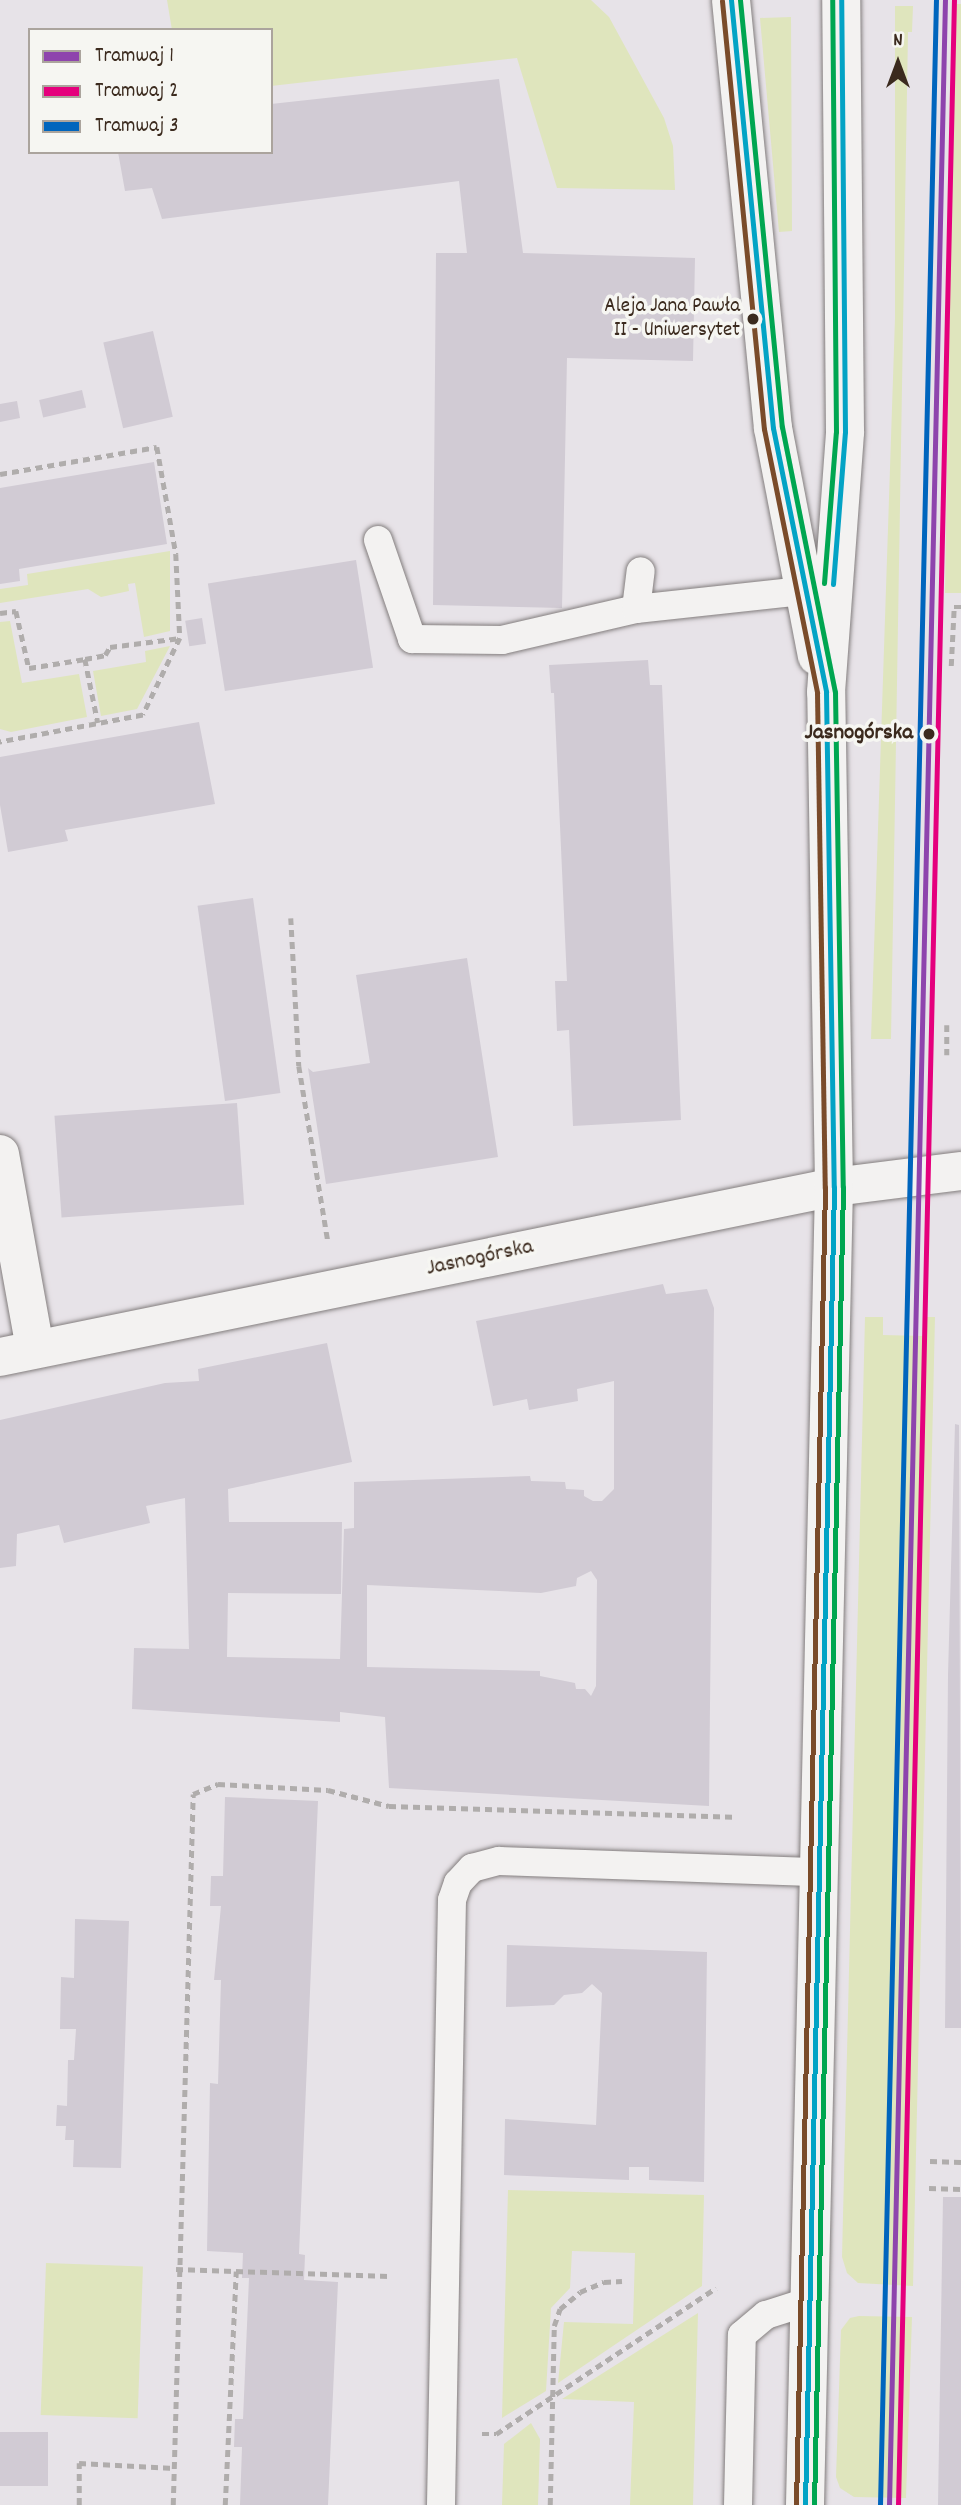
<!DOCTYPE html>
<html>
<head>
<meta charset="utf-8">
<style>
  body { margin:0 }
  #map { position:relative; width:961px; height:2505px; overflow:hidden; background:#e7e3e8; font-family:Dekko,sans-serif }
  div>[style] { position:absolute }
  .green>* { inset:0; background:#dfe5bd; transform-origin:0 0 }
  .building>* { inset:0; background:#d1cbd4; transform-origin:0 0 }
  .path>* { height:4.5px; margin-top:-2.25px; transform-origin:0; background:repeating-linear-gradient(90deg,#b0adac 0 7px,transparent 0 12px) }
  .roads { filter:drop-shadow(0 0 2px #837e7e) drop-shadow(0 0 2px #837e7e) }
  .lane>* { height:28px; margin:-14px; padding:0 14px; transform-origin:14px; border-radius:14px; background:#f3f2f1 }
  .street>* { height:38px; margin:-19px; padding:0 19px; transform-origin:19px; border-radius:19px; background:#f3f2f1 }
  .secondary>* { height:38px; margin:-19px; padding:0 19px; transform-origin:19px; border-radius:19px; background:#f3f2f1 }
  .bus-1>* { height:5px; margin:-2.5px; padding:0 2.5px; transform-origin:2.5px; border-radius:2.5px; background:#03a3c5 }
  .bus-2>* { height:5px; margin:-2.5px; padding:0 2.5px; transform-origin:2.5px; border-radius:2.5px; background:#7a4b2a }
  .bus-3>* { height:5px; margin:-2.5px; padding:0 2.5px; transform-origin:2.5px; border-radius:2.5px; background:#00a651 }
  .tram-1>* { height:5px; margin:-2.5px; padding:0 2.5px; transform-origin:2.5px; border-radius:2.5px; background:#8e44ad }
  .tram-2>* { height:5px; margin:-2.5px; padding:0 2.5px; transform-origin:2.5px; border-radius:2.5px; background:#e5007d }
  .tram-3>* { height:5px; margin:-2.5px; padding:0 2.5px; transform-origin:2.5px; border-radius:2.5px; background:#0065bd }
  .dots>* { width:19px; height:19px; translate:-50% -50%; box-sizing:border-box; border:4px solid #f6f6f2; border-radius:50% }
  span { translate:-50% -50%; white-space:nowrap; text-align:center; line-height:1.15; -webkit-text-stroke:7px #f6f6f2; paint-order:stroke }
  .bus-label { font-size:21px; color:#3b2a1e }
  .right { translate:-100% -50%; text-align:right }
  .stop-label { font-size:23px; color:#3b2a1e; font-weight:700 }
  .street-label { font-size:23px; color:#3b2a1e }
  .legend { position:absolute; left:28px; top:28px; width:245px; height:126px; box-sizing:border-box; background:#f6f6f2; border:2px solid #aba49d; margin:0; padding:9px 12px; list-style:none; font-size:21px; color:#3b2a1e }
  .legend li { display:flex; align-items:center; gap:14px; height:35px }
  .legend b { width:35px; border:2px solid #aba49d }
  .north { position:absolute; left:863px; top:28px; width:70px; height:70px; -webkit-text-stroke:5px #f6f6f2; paint-order:stroke; rotate:0deg; font-size:19px; font-weight:700; line-height:28px; text-align:center; color:#3b2a1e }
  .north::after { content:''; display:block; margin:auto; width:24px; height:32px; background:#3b2a1e; clip-path:polygon(50% 0,100% 100%,50% 72%,0 100%) }
</style>
</head>
<body>
<div id="map">
  <div class="green">
    <i style="clip-path:polygon(167px 0,591px 0,609px 17px,664px 118px,673px 146px,675px 190px,557px 188px,517px 58px,271px 86px,271px 30px,172px 30px)"></i>
    <i style="clip-path:polygon(954px 4px,961px 4px,961px 593px,945px 593px)"></i>
    <i style="clip-path:polygon(895px 6px,913px 6px,912px 32px,908px 32px,891px 1039px,871px 1039px,895px 318px)"></i>
    <i style="clip-path:polygon(791px 17px,792px 231px,779px 232px,760px 18px)"></i>
    <i style="clip-path:polygon(170px 551px,170px 631px,144px 637px,135px 583px,128px 584px,129px 591px,101px 597px,88px 589px,0 603px,0 589px,28px 585px,27px 574px)"></i>
    <i style="clip-path:polygon(10px 621px,22px 683px,79px 674px,87px 717px,11px 732px,0 729px,0 622px)"></i>
    <i style="clip-path:polygon(170px 646px,137px 709px,101px 716px,93px 671px,146px 662px,145px 651px)"></i>
    <i style="clip-path:polygon(865px 1317px,883px 1317px,883px 1335px,923px 1336px,924px 1317px,935px 1317px,913px 2286px,858px 2283px,847px 2273px,842px 2257px)"></i>
    <i style="clip-path:polygon(508px 2190px,704px 2195px,702px 2286px,558px 2383px,564px 2322px,633px 2324px,635px 2253px,572px 2251px,570px 2288px,551px 2308px,546px 2391px,502px 2418px)"></i>
    <i style="left:46px;top:2263px;width:97px;height:152px;rotate:2deg"></i>
    <i style="clip-path:polygon(698px 2313px,693px 2505px,630px 2505px,634px 2402px,562px 2399px)"></i>
    <i style="clip-path:polygon(859px 2316px,912px 2317px,906px 2498px,854px 2497px,840px 2488px,836px 2477px,841px 2330px,850px 2318px)"></i>
    <i style="clip-path:polygon(531px 2423px,540px 2439px,538px 2505px,502px 2505px,504px 2444px)"></i>
  </div>
  <div class="building">
    <i style="clip-path:polygon(499px 79px,523px 253px,695px 258px,693px 361px,567px 358px,562px 608px,433px 605px,436px 253px,467px 253px,459px 181px,162px 219px,152px 188px,125px 191px,118px 152px,271px 152px,271px 104px)"></i>
    <i style="left:153px;top:331px;width:88px;height:51px;rotate:77deg"></i>
    <i style="left:82px;top:390px;width:18px;height:44px;rotate:77deg"></i>
    <i style="clip-path:polygon(17px 401px,20px 418px,0 422px,0 404px)"></i>
    <i style="clip-path:polygon(154px 462px,167px 544px,19px 569px,20px 581px,0 584px,0 488px)"></i>
    <i style="left:356px;top:560px;width:109px;height:150px;rotate:81deg"></i>
    <i style="left:202px;top:618px;width:26px;height:17px;rotate:81deg"></i>
    <i style="clip-path:polygon(648px 660px,650px 685px,662px 685px,681px 1120px,573px 1126px,569px 1030px,557px 1031px,555px 981px,567px 981px,554px 693px,551px 693px,549px 665px)"></i>
    <i style="clip-path:polygon(199px 722px,215px 804px,65px 830px,68px 841px,8px 852px,0 805px,0 757px)"></i>
    <i style="left:253px;top:898px;width:197px;height:56px;rotate:82deg"></i>
    <i style="clip-path:polygon(467px 958px,498px 1157px,326px 1184px,308px 1068px,313px 1072px,370px 1063px,356px 975px)"></i>
    <i style="left:237px;top:1103px;width:102px;height:183px;rotate:86deg"></i>
    <i style="clip-path:polygon(evenodd,663px 1284px,666px 1294px,707px 1289px,714px 1308px,709px 1806px,389px 1788px,385px 1717px,340px 1712px,340px 1722px,132px 1709px,134px 1648px,189px 1649px,185px 1498px,146px 1506px,150px 1523px,64px 1543px,59px 1525px,17px 1534px,16px 1566px,0 1568px,0 1420px,165px 1383px,199px 1381px,198px 1369px,327px 1343px,352px 1462px,228px 1489px,229px 1522px,342px 1522px,341px 1594px,228px 1593px,227px 1657px,340px 1659px,344px 1529px,354px 1528px,354px 1482px,530px 1476px,531px 1481px,565px 1482px,566px 1489px,584px 1490px,584px 1496px,593px 1501px,602px 1501px,614px 1489px,614px 1381px,577px 1389px,578px 1401px,529px 1410px,527px 1399px,493px 1406px,476px 1321px,663px 1284px,591px 1571px,597px 1580px,596px 1686px,591px 1696px,585px 1689px,576px 1689px,575px 1683px,540px 1676px,540px 1671px,367px 1667px,367px 1585px,541px 1593px,576px 1586px,577px 1578px,591px 1571px)"></i>
    <i style="clip-path:polygon(959px 1415px,961px 2028px,945px 2028px,948px 1675px,955px 1424px,959px 1425px)"></i>
    <i style="clip-path:polygon(225px 1797px,318px 1801px,299px 2254px,305px 2255px,304px 2280px,338px 2282px,328px 2505px,240px 2505px,242px 2447px,234px 2447px,235px 2419px,243px 2419px,249px 2278px,242px 2278px,243px 2253px,207px 2251px,210px 2083px,218px 2084px,221px 1980px,214px 1980px,221px 1906px,210px 1906px,211px 1876px,223px 1876px)"></i>
    <i style="clip-path:polygon(75px 1919px,129px 1921px,121px 2168px,73px 2167px,74px 2140px,65px 2140px,66px 2126px,56px 2126px,57px 2105px,67px 2106px,68px 2060px,74px 2060px,76px 2029px,60px 2029px,61px 1977px,74px 1978px)"></i>
    <i style="clip-path:polygon(507px 1945px,707px 1952px,704px 2182px,649px 2180px,649px 2167px,629px 2167px,629px 2180px,504px 2175px,505px 2119px,596px 2125px,602px 1993px,592px 1984px,582px 1993px,564px 1995px,554px 2005px,506px 2007px)"></i>
    <i style="clip-path:polygon(943px 2197px,961px 2197px,961px 2505px,938px 2505px)"></i>
    <i style="left:0;top:2432px;width:48px;height:54px"></i>
  </div>
  <div class="path">
    <i style="left:0;top:474px;width:159px;rotate:-9.8deg"></i>
    <i style="left:157px;top:447px;width:109px;rotate:79.9deg"></i>
    <i style="left:176px;top:554px;width:84px;rotate:87.3deg"></i>
    <i style="left:180px;top:638px;width:85px;rotate:115.7deg"></i>
    <i style="left:143px;top:715px;width:146px;rotate:169.3deg"></i>
    <i style="left:0;top:613px;width:16px;rotate:-7deg"></i>
    <i style="left:16px;top:611px;width:58px;rotate:77.2deg"></i>
    <i style="left:29px;top:668px;width:57px;rotate:-9.1deg"></i>
    <i style="left:85px;top:659px;width:65px;rotate:78.5deg"></i>
    <i style="left:85px;top:659px;width:20px;rotate:-11deg"></i>
    <i style="left:105px;top:655px;width:9px;rotate:-58deg"></i>
    <i style="left:110px;top:647px;width:71px;rotate:-7.3deg"></i>
    <i style="left:951px;top:666px;width:59px;rotate:-87.1deg"></i>
    <i style="left:954px;top:607px;width:7px"></i>
    <i style="left:291px;top:918px;width:148px;rotate:86.9deg"></i>
    <i style="left:299px;top:1066px;width:178px;rotate:80.6deg"></i>
    <i style="left:947px;top:1025px;width:30px;rotate:90deg"></i>
    <i style="left:930px;top:2161px;width:31px;rotate:2deg"></i>
    <i style="left:929px;top:2188px;width:32px;rotate:2deg"></i>
    <i style="left:176px;top:2269px;width:213px;rotate:1.9deg"></i>
    <i style="left:482px;top:2434px;width:14px"></i>
    <i style="left:496px;top:2434px;width:264px;rotate:-33.6deg"></i>
    <i style="left:79px;top:2505px;width:42px;rotate:-90deg"></i>
    <i style="left:79px;top:2463px;width:95px;rotate:3deg"></i>
    <i style="left:173px;top:2505px;width:711px;rotate:-88.39deg"></i>
    <i style="left:193px;top:1794px;width:27px;rotate:-22deg"></i>
    <i style="left:218px;top:1784px;width:110px;rotate:3.1deg"></i>
    <i style="left:328px;top:1790px;width:63px;rotate:14.7deg"></i>
    <i style="left:389px;top:1806px;width:344px;rotate:1.8deg"></i>
    <i style="left:225px;top:2505px;width:234px;rotate:-87.3deg"></i>
    <i style="left:550px;top:2505px;width:179px;rotate:-88.7deg"></i>
    <i style="left:554px;top:2326px;width:18px;rotate:-71deg"></i>
    <i style="left:560px;top:2309px;width:26px;rotate:-40deg"></i>
    <i style="left:580px;top:2292px;width:26px;rotate:-23deg"></i>
    <i style="left:604px;top:2282px;width:18px;rotate:-3deg"></i>
  </div>
  <div class="roads">
    <div class="lane">
      <i style="left:378px;top:540px;width:105px;rotate:71deg"></i>
      <i style="left:412px;top:639px;width:90px;rotate:0.6deg"></i>
      <i style="left:502px;top:640px;width:138px;rotate:-13deg"></i>
      <i style="left:636px;top:609px;width:167px;rotate:-6.2deg"></i>
      <i style="left:636px;top:609px;width:38px;rotate:-83deg"></i>
      <i style="left:441px;top:2505px;width:605px;rotate:-88.96deg"></i>
      <i style="left:452px;top:1900px;width:18px;rotate:-71deg"></i>
      <i style="left:458px;top:1883px;width:21px;rotate:-47deg"></i>
      <i style="left:472px;top:1868px;width:28px;rotate:-15deg"></i>
      <i style="left:499px;top:1861px;width:320px;rotate:2deg"></i>
      <i style="left:738px;top:2505px;width:170px;rotate:-88.7deg"></i>
      <i style="left:742px;top:2335px;width:31px;rotate:-40deg"></i>
      <i style="left:766px;top:2315px;width:46px;rotate:-17.7deg"></i>
    </div>
    <div class="street">
      <i style="left:0;top:1154px;width:198px;rotate:79.8deg"></i>
      <i style="left:0;top:1357px;width:851px;rotate:-11.52deg"></i>
      <i style="left:834px;top:1187px;width:128px;rotate:-7.2deg"></i>
    </div>
    <div class="secondary">
      <i style="left:731px;top:0;width:430px;rotate:84.4deg"></i>
      <i style="left:773px;top:428px;width:232px;rotate:79.1deg"></i>
      <i style="left:805px;top:2505px;width:1318px;rotate:-88.74deg"></i>
      <i style="left:834px;top:1187px;width:495px;rotate:-90.9deg"></i>
      <i style="left:826px;top:692px;width:261px;rotate:-85.8deg"></i>
      <i style="left:845px;top:432px;width:432px;rotate:-90.5deg"></i>
    </div>
  </div>
  <div class="bus-1">
    <i style="left:731px;top:0;width:430px;rotate:84.4deg"></i>
    <i style="left:773px;top:428px;width:269px;rotate:78.6deg"></i>
    <i style="left:826px;top:692px;width:495px;rotate:89.1deg"></i>
    <i style="left:834px;top:1187px;width:1318px;rotate:91.26deg"></i>
    <i style="left:833px;top:584px;width:152px;rotate:-85.5deg"></i>
    <i style="left:845px;top:432px;width:432px;rotate:-90.5deg"></i>
  </div>
  <div class="bus-2">
    <i style="left:722px;top:1px;width:430px;rotate:84.4deg"></i>
    <i style="left:764px;top:429px;width:269px;rotate:78.6deg"></i>
    <i style="left:817px;top:693px;width:494px;rotate:89.1deg"></i>
    <i style="left:825px;top:1187px;width:1318px;rotate:91.26deg"></i>
  </div>
  <div class="bus-3">
    <i style="left:740px;top:0;width:429px;rotate:84.4deg"></i>
    <i style="left:782px;top:427px;width:270px;rotate:78.7deg"></i>
    <i style="left:835px;top:692px;width:495px;rotate:89.1deg"></i>
    <i style="left:843px;top:1187px;width:1318px;rotate:91.26deg"></i>
    <i style="left:824px;top:583px;width:151px;rotate:-85.5deg"></i>
    <i style="left:836px;top:432px;width:432px;rotate:-90.5deg"></i>
  </div>
  <div class="tram-1">
    <i style="left:889px;top:2505px;width:2506px;rotate:-88.72deg"></i>
  </div>
  <div class="tram-2">
    <i style="left:898px;top:2505px;width:2506px;rotate:-88.72deg"></i>
  </div>
  <div class="tram-3">
    <i style="left:880px;top:2505px;width:2506px;rotate:-88.72deg"></i>
  </div>
  <div class="dots">
    <i style="left:753px;top:319px;background:#3b2a1e"></i>
    <i style="left:929px;top:734px;background:#3b2a1e"></i>
  </div>
  <div class="bus-label">
    <span class="right" style="left:740px;top:319px">Aleja Jana Pawła<br>II - Uniwersytet</span>
  </div>
  <div class="stop-label">
    <span class="right" style="left:913px;top:734px">Jasnogórska</span>
  </div>
  <div class="street-label">
    <span style="left:480px;top:1259px;rotate:-12deg">Jasnogórska</span>
  </div>
  <ul class="legend">
  <li><b style="height:9px;background:#8e44ad"></b>Tramwaj 1</li>
  <li><b style="height:9px;background:#e5007d"></b>Tramwaj 2</li>
  <li><b style="height:9px;background:#0065bd"></b>Tramwaj 3</li>
  </ul>
  <div class="north">N</div>
</div>
</body>
</html>
